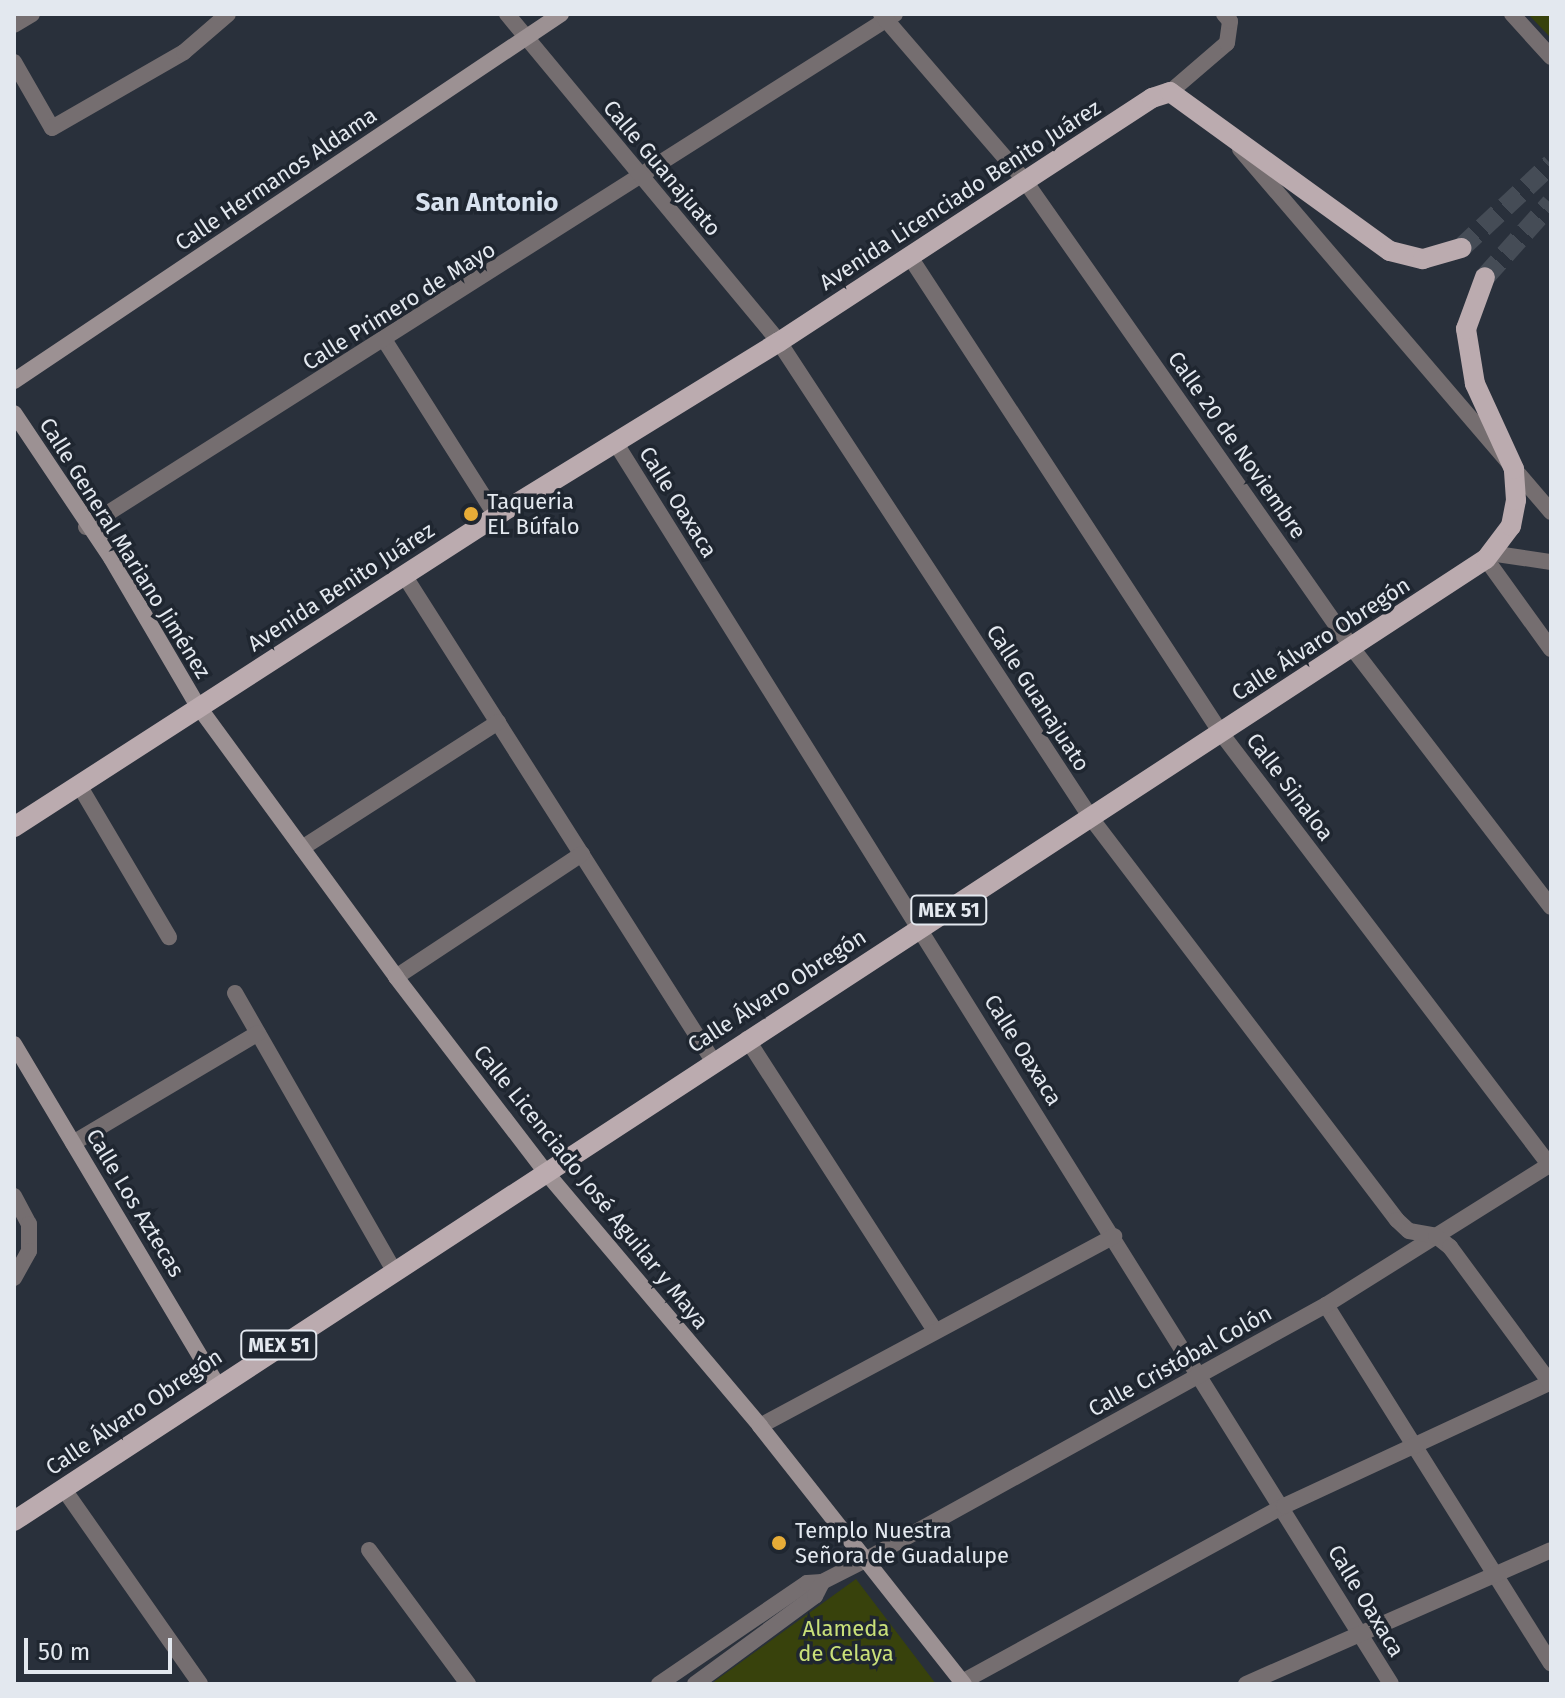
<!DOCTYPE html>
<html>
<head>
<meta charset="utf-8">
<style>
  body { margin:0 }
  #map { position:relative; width:1565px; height:1698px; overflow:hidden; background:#29303b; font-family:"Fira Sans",sans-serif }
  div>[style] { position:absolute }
  .green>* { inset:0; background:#38420c }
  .primary-tunnel>* { height:20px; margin-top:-10px; transform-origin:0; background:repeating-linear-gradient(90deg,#454c56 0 20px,transparent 0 30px) }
  .minor>* { height:16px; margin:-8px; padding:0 8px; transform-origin:8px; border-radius:8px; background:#756e70 }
  .tertiary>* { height:16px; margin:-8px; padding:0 8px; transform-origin:8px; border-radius:8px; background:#756e70 }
  .secondary>* { height:16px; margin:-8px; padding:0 8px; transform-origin:8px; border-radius:8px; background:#9c9193 }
  .primary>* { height:20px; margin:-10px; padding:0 10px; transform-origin:10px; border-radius:10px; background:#bbabaf }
  .dots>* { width:22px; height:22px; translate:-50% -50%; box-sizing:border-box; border:4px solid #1f2630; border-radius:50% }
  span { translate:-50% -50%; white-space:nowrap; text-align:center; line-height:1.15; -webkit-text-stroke:7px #1f2630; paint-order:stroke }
  .shield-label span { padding:2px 6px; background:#1f2630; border:2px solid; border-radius:6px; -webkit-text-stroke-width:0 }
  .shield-label { font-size:20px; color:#e3e8ef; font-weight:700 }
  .street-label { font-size:22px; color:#e3e8ef }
  .poi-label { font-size:22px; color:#e3e8ef }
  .left { translate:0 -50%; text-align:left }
  .park-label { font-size:22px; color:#c9e079 }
  .quarter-label { font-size:26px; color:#d8e2ef; font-weight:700 }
  .frame { position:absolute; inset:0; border:16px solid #e3e8ef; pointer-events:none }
  .scale { position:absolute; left:24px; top:1638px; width:148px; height:36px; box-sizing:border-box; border:4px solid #e3e8ef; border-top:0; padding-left:10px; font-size:24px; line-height:28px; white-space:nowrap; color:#e3e8ef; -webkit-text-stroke:6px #1f2630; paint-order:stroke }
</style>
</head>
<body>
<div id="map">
  <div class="green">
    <i style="clip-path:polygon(1528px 14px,1551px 14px,1551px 38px)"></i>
    <i style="clip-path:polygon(856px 1579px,936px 1684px,712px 1684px,715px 1681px)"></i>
  </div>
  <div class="primary-tunnel">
    <i style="left:1461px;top:248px;width:123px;rotate:-43deg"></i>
    <i style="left:1485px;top:277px;width:99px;rotate:-48.3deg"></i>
  </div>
  <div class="minor">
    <i style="left:1512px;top:14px;width:58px;rotate:47.8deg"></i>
    <i style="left:14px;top:25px;width:21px;rotate:-31deg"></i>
    <i style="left:14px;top:62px;width:76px;rotate:60.1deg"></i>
    <i style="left:52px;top:128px;width:152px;rotate:-29.9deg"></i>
    <i style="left:184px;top:52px;width:58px;rotate:-40.8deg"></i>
    <i style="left:1170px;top:92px;width:75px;rotate:-40.7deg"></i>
    <i style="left:1227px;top:43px;width:22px;rotate:-82deg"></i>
    <i style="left:1230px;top:21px;width:9px;rotate:-131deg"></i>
    <i style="left:1240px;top:149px;width:478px;rotate:49.4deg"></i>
    <i style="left:910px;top:257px;width:569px;rotate:56.84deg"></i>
    <i style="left:1221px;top:733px;width:545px;rotate:52.75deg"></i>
    <i style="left:385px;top:341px;width:207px;rotate:57.6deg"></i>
    <i style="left:615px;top:442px;width:1464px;rotate:58deg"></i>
    <i style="left:86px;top:527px;width:958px;rotate:-32.38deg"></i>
    <i style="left:1490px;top:553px;width:62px;rotate:8.4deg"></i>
    <i style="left:1486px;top:559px;width:111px;rotate:54.2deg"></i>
    <i style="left:404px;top:575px;width:576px;rotate:57.55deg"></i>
    <i style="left:79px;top:785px;width:177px;rotate:59.4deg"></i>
    <i style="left:302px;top:848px;width:233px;rotate:-32.7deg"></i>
    <i style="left:396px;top:977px;width:223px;rotate:-33.5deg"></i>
    <i style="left:235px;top:993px;width:318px;rotate:60.2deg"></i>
    <i style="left:747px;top:1039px;width:347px;rotate:57.2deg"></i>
    <i style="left:73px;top:1143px;width:215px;rotate:-30.7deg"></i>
    <i style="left:14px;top:1196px;width:32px;rotate:62deg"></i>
    <i style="left:29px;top:1224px;width:27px;rotate:90deg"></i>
    <i style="left:29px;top:1251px;width:31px;rotate:119deg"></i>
    <i style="left:1326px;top:1305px;width:423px;rotate:57.9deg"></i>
    <i style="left:760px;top:1426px;width:402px;rotate:-28.2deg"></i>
    <i style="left:63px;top:1488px;width:239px;rotate:55deg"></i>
    <i style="left:369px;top:1550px;width:167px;rotate:53.5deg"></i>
    <i style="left:867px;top:1559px;width:525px;rotate:-28.96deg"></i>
    <i style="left:1326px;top:1305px;width:266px;rotate:-32.1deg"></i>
    <i style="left:962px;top:1682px;width:367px;rotate:-28.7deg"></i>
    <i style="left:1284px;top:1506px;width:294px;rotate:-24.9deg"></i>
    <i style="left:1246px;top:1684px;width:333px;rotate:-23.7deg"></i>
  </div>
  <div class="tertiary">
    <i style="left:507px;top:14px;width:426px;rotate:50.3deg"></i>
    <i style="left:779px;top:342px;width:569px;rotate:56.76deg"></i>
    <i style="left:1091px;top:818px;width:505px;rotate:52.72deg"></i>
    <i style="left:1397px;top:1220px;width:16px;rotate:43deg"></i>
    <i style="left:1409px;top:1231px;width:27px;rotate:10deg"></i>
    <i style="left:1436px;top:1236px;width:18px;rotate:38deg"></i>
    <i style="left:1450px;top:1247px;width:170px;rotate:53.6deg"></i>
    <i style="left:881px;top:14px;width:221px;rotate:49.2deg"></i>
    <i style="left:1025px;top:181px;width:571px;rotate:54.98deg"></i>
    <i style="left:1353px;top:649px;width:325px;rotate:52.5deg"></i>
    <i style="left:659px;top:1684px;width:179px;rotate:-34.3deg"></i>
    <i style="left:807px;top:1583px;width:15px;rotate:-4deg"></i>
    <i style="left:822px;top:1582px;width:51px;rotate:-27.1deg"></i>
    <i style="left:695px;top:1684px;width:149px;rotate:-36.3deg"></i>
    <i style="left:815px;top:1596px;width:16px;rotate:-63deg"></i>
  </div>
  <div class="secondary">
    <i style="left:14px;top:381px;width:659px;rotate:-33.86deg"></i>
    <i style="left:14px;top:413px;width:174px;rotate:56.2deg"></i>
    <i style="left:111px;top:558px;width:172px;rotate:59.6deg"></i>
    <i style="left:198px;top:706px;width:336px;rotate:53.8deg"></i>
    <i style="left:396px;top:977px;width:243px;rotate:52.5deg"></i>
    <i style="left:544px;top:1170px;width:335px;rotate:49.8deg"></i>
    <i style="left:760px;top:1426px;width:329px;rotate:51.7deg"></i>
    <i style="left:14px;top:1044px;width:398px;rotate:59.2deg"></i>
  </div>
  <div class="primary">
    <i style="left:14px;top:827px;width:574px;rotate:-32.83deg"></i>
    <i style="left:496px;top:516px;width:332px;rotate:-31.6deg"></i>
    <i style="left:779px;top:342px;width:446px;rotate:-33.2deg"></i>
    <i style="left:1152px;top:98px;width:19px;rotate:-18deg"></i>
    <i style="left:1170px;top:92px;width:271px;rotate:35.9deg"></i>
    <i style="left:1390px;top:251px;width:34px;rotate:14deg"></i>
    <i style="left:1423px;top:259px;width:40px;rotate:-16deg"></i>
    <i style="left:14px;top:1521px;width:1758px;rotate:-33.17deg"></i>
    <i style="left:1486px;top:559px;width:41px;rotate:-52.9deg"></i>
    <i style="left:1511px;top:526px;width:26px;rotate:-79deg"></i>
    <i style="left:1516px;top:500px;width:31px;rotate:-94deg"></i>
    <i style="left:1514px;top:469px;width:94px;rotate:-114.6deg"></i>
    <i style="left:1475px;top:384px;width:56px;rotate:-99.3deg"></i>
    <i style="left:1466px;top:329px;width:55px;rotate:-69.9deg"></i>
  </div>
  <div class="dots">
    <i style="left:471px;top:514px;background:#e7ac37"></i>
    <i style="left:779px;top:1543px;background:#e7ac37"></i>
  </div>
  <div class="shield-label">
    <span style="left:949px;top:910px">MEX 51</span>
    <span style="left:279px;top:1345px">MEX 51</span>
  </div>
  <div class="street-label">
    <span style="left:662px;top:168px;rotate:50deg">Calle Guanajuato</span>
    <span style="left:276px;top:179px;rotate:-34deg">Calle Hermanos Aldama</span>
    <span style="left:960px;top:195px;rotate:-33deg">Avenida Licenciado Benito Juárez</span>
    <span style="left:399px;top:306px;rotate:-32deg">Calle Primero de Mayo</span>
    <span style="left:1237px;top:445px;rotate:55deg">Calle 20 de Noviembre</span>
    <span style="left:678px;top:502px;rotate:58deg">Calle Oaxaca</span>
    <span style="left:125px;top:548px;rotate:58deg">Calle General Mariano Jiménez</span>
    <span style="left:341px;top:587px;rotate:-33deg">Avenida Benito Juárez</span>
    <span style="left:1321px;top:639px;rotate:-33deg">Calle Álvaro Obregón</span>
    <span style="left:1038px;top:698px;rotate:57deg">Calle Guanajuato</span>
    <span style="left:1290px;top:787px;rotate:53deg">Calle Sinaloa</span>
    <span style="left:777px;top:991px;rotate:-33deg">Calle Álvaro Obregón</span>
    <span style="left:1023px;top:1050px;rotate:58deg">Calle Oaxaca</span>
    <span style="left:591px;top:1187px;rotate:51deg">Calle Licenciado José Aguilar y Maya</span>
    <span style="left:135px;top:1203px;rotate:59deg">Calle Los Aztecas</span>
    <span style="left:1180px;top:1361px;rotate:-29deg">Calle Cristóbal Colón</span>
    <span style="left:134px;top:1412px;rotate:-34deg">Calle Álvaro Obregón</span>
    <span style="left:1366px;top:1601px;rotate:59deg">Calle Oaxaca</span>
  </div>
  <div class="poi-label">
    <span class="left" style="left:487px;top:514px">Taqueria<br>EL Búfalo</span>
    <span class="left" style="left:795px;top:1543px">Templo Nuestra<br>Señora de Guadalupe</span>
  </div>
  <div class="park-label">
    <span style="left:846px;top:1641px">Alameda<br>de Celaya</span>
  </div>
  <div class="quarter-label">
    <span style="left:487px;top:203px">San Antonio</span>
  </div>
  <div class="frame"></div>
  <div class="scale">50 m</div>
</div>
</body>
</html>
